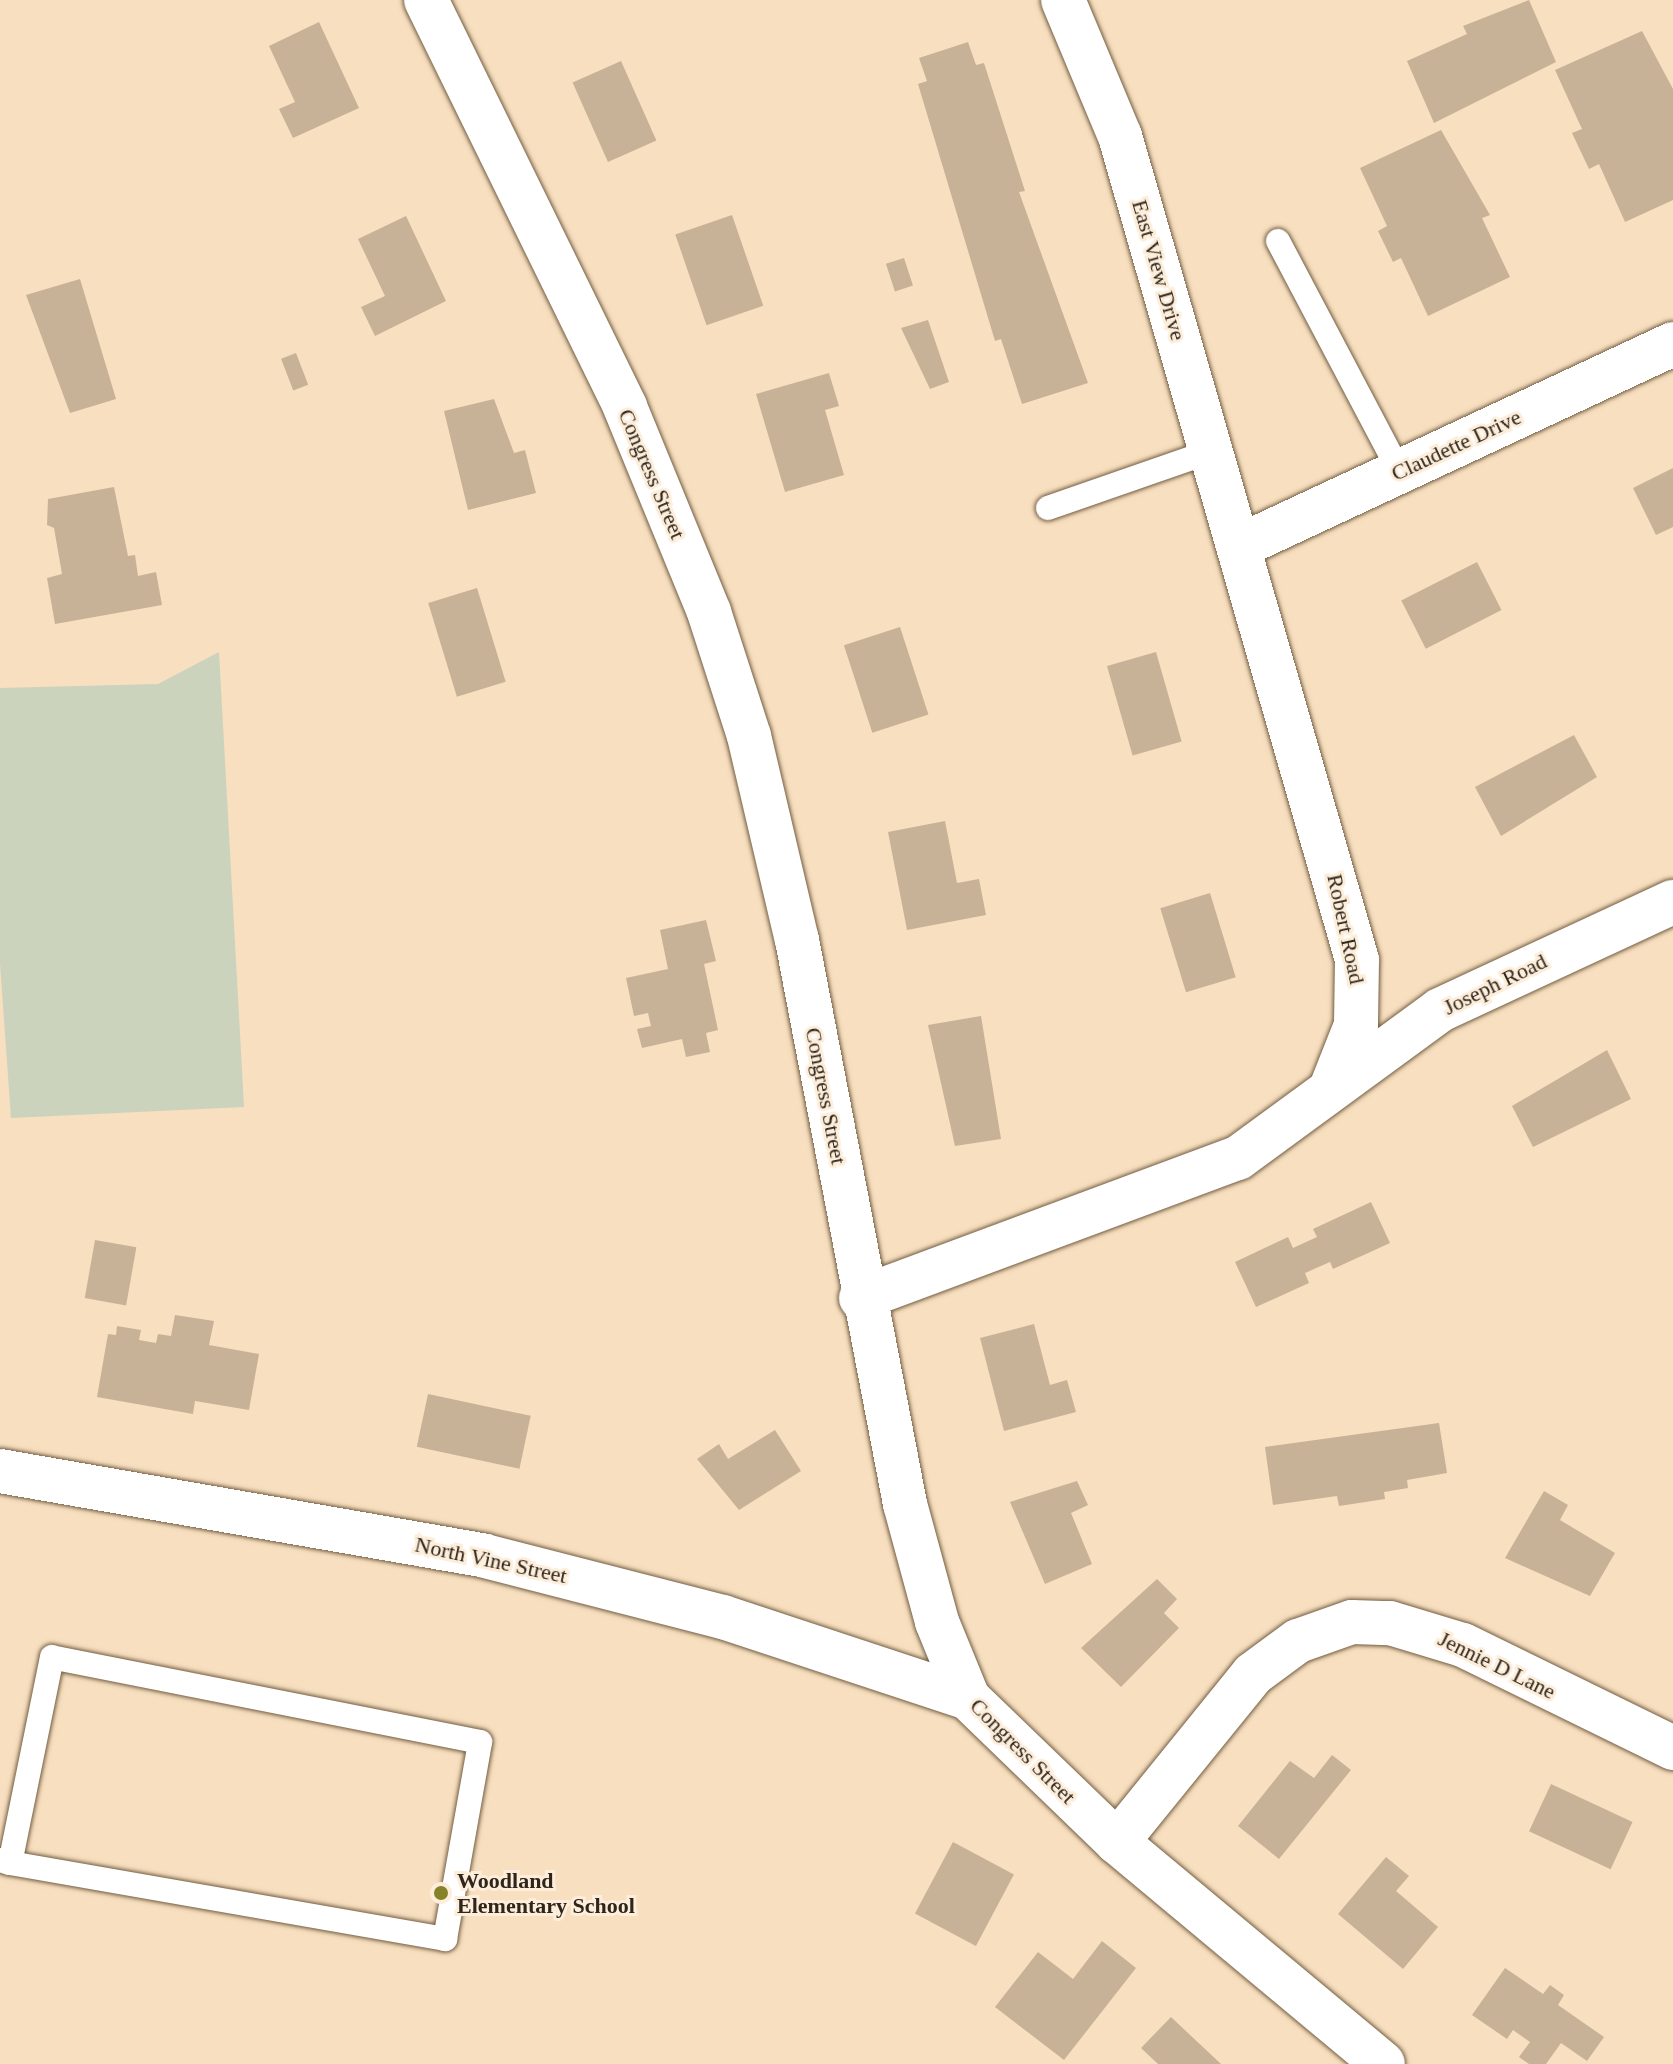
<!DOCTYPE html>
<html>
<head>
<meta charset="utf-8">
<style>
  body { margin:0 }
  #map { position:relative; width:1673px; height:2064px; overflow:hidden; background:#f7dfbf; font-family:Georgia,serif }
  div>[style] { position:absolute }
  .green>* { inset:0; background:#cbd3bc }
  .building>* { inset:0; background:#c8b297; transform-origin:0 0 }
  .roads { filter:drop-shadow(0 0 2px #735d42) drop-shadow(0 0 2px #735d42) }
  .lane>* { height:24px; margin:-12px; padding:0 12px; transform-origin:12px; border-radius:12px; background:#fff }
  .street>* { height:44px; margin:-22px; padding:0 22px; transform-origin:22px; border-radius:22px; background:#fff }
  .secondary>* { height:44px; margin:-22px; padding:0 22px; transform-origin:22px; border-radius:22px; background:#fff }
  .dots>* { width:22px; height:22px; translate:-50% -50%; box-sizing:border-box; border:4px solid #fdeedb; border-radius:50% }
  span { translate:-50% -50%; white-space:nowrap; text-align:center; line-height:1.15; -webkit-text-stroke:6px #fdeedb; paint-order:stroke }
  .street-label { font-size:22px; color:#2f251a }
  .poi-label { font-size:22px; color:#2f251a; font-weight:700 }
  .left { translate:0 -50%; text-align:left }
</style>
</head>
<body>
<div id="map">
  <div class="green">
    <i style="clip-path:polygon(219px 652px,244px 1107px,11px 1118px,0 963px,0 688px,158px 684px)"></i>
  </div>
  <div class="building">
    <i style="clip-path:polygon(1529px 0,1556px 62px,1434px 123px,1407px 61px,1467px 34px,1463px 26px)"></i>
    <i style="clip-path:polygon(319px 22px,359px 108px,293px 138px,279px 109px,295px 102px,269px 46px)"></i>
    <i style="clip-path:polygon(1642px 31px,1673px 89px,1673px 200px,1625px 222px,1599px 164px,1589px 169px,1572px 133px,1582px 129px,1555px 70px)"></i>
    <i style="clip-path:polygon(968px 42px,976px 65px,984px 63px,1025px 191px,1019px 192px,1088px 383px,1022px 404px,1001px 339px,995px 341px,918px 84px,927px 81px,919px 58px)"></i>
    <i style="left:621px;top:61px;width:87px;height:53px;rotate:66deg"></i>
    <i style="clip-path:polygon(1441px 130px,1490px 215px,1482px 218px,1510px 277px,1428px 316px,1401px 258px,1393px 262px,1378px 231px,1387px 226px,1360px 168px)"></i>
    <i style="left:732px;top:215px;width:96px;height:60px;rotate:71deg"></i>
    <i style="clip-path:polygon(406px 216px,446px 301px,375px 336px,361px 307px,385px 296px,358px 239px)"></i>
    <i style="left:904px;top:258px;width:29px;height:19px;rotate:72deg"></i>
    <i style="clip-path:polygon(80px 279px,116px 399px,70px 413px,26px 295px)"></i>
    <i style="clip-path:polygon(928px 320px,949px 382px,930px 389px,901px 328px)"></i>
    <i style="left:296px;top:353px;width:34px;height:16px;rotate:69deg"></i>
    <i style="clip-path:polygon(829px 373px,839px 406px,825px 410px,844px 475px,785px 492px,756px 394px)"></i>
    <i style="clip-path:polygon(494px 399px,514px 453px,525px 450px,536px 493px,468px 510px,444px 411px)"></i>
    <i style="clip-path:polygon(1673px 468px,1673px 527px,1656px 535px,1633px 488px)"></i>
    <i style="clip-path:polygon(114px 487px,128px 556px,135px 555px,138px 576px,156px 572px,162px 605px,55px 624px,47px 578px,62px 574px,54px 528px,47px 525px,48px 499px)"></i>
    <i style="left:1477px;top:562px;width:54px;height:85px;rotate:63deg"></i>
    <i style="left:477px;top:588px;width:98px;height:51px;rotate:73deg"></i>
    <i style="left:900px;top:627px;width:92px;height:59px;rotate:72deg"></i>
    <i style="left:1156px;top:652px;width:93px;height:51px;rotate:74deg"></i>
    <i style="clip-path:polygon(1574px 735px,1597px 777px,1501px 836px,1475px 787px)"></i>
    <i style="clip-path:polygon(945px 821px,957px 883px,979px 879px,986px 915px,907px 930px,888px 832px)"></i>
    <i style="left:1210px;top:893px;width:88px;height:52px;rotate:73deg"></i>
    <i style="clip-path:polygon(706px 920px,716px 961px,704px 964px,718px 1030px,706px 1033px,710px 1052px,686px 1057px,682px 1039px,642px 1048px,637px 1029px,651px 1026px,648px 1013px,634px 1016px,626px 978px,668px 969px,660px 930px)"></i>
    <i style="clip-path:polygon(981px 1016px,1001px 1139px,955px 1146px,928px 1025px)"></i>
    <i style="clip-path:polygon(1607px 1050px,1631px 1099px,1533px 1147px,1512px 1106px)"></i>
    <i style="clip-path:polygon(1371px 1202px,1390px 1243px,1333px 1269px,1330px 1262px,1305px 1273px,1309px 1283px,1256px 1307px,1235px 1262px,1288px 1237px,1293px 1248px,1317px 1237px,1313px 1229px)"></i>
    <i style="left:95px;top:1240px;width:42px;height:59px;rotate:10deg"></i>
    <i style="clip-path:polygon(175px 1315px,214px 1321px,209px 1345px,259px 1354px,249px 1410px,195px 1401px,193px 1414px,97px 1397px,108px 1334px,116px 1335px,117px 1326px,141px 1330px,139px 1340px,156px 1343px,158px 1334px,171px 1336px)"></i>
    <i style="clip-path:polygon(1034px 1324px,1050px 1385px,1067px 1380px,1076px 1412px,1004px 1431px,980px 1338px)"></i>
    <i style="left:428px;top:1394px;width:105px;height:54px;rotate:12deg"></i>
    <i style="clip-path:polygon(1439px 1423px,1447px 1473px,1407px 1480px,1408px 1488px,1384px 1492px,1385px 1499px,1339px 1506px,1337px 1496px,1273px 1505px,1265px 1447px)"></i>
    <i style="clip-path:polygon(775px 1430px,801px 1471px,739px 1510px,697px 1459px,719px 1444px,728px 1459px)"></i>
    <i style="clip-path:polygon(1077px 1481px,1088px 1505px,1071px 1513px,1092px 1564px,1045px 1584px,1010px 1502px)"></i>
    <i style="clip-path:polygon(1544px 1491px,1568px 1505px,1560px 1520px,1615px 1553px,1590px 1596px,1505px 1558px)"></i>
    <i style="clip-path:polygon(1157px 1579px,1177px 1599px,1164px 1613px,1179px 1628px,1121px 1687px,1081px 1648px)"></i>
    <i style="clip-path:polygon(1332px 1755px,1351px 1770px,1279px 1859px,1238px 1826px,1290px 1761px,1314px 1778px)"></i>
    <i style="left:1551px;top:1784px;width:90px;height:52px;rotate:25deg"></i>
    <i style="left:953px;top:1842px;width:69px;height:81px;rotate:28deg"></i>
    <i style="clip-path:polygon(1386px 1857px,1409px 1876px,1396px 1891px,1438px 1927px,1403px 1969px,1338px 1914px)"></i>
    <i style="clip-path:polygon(1102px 1941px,1136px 1968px,1064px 2060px,995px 2007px,1038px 1952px,1073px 1979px)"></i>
    <i style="clip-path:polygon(1505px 1968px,1543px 1994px,1550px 1985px,1564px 1995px,1558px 2005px,1604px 2037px,1587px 2061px,1561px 2043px,1546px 2064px,1529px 2064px,1519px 2057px,1530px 2042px,1513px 2030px,1507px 2039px,1472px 2015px)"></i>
    <i style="clip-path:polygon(1171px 2017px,1221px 2064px,1158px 2064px,1141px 2048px)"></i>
  </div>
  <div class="roads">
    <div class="lane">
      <i style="left:1278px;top:241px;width:261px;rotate:62.2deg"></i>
      <i style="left:1048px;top:508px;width:174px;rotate:-19.2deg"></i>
      <i style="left:0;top:1860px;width:10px;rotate:17deg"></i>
      <i style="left:10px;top:1863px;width:442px;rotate:9.9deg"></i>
      <i style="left:445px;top:1939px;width:200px;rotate:-79.9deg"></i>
      <i style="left:480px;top:1742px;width:436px;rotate:-168.8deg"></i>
      <i style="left:52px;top:1657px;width:210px;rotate:101.5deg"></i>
    </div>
    <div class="street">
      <i style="left:1063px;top:0;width:147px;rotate:67.3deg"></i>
      <i style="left:1120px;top:136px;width:857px;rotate:73.95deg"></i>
      <i style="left:1357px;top:960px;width:65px;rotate:90.9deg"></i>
      <i style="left:1356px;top:1025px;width:68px;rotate:111.6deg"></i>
      <i style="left:1240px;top:546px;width:478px;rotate:-25deg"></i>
      <i style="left:861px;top:1298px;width:402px;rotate:-20.4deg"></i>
      <i style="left:1238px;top:1158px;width:250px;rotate:-36.2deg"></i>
      <i style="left:1440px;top:1010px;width:257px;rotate:-24.9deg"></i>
      <i style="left:1117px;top:1842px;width:216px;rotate:-51deg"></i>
      <i style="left:1253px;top:1674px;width:56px;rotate:-36.3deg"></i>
      <i style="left:1298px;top:1641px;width:57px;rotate:-19.4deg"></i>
      <i style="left:1352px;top:1622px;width:38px;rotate:2deg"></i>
      <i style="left:1390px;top:1623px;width:76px;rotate:16.8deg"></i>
      <i style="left:1463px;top:1645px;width:234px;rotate:26.1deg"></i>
    </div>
    <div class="secondary">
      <i style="left:426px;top:0;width:453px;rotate:63.9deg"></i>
      <i style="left:625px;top:407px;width:222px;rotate:67.7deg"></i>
      <i style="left:709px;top:612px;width:130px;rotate:72.1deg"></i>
      <i style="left:749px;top:736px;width:210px;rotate:76.8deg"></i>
      <i style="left:797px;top:940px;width:574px;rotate:79.16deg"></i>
      <i style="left:905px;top:1504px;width:122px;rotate:74.8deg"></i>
      <i style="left:937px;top:1622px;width:82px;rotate:67.8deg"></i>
      <i style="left:968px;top:1698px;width:207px;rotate:44deg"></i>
      <i style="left:1117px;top:1842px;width:346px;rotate:39.8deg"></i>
      <i style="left:0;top:1471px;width:492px;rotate:9.9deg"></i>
      <i style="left:485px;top:1556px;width:246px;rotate:14.4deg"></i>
      <i style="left:723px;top:1617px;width:258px;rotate:18.3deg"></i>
    </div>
  </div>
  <div class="dots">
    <i style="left:441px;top:1893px;background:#86822a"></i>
  </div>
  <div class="street-label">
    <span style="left:1159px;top:270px;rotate:74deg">East View Drive</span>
    <span style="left:1456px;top:445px;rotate:-25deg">Claudette Drive</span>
    <span style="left:652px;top:474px;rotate:67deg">Congress Street</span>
    <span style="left:1346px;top:929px;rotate:78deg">Robert Road</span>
    <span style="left:1495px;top:984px;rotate:-26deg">Joseph Road</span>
    <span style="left:826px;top:1096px;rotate:79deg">Congress Street</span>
    <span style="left:491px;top:1560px;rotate:12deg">North Vine Street</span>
    <span style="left:1497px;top:1665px;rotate:26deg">Jennie D Lane</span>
    <span style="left:1023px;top:1751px;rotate:45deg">Congress Street</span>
  </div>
  <div class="poi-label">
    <span class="left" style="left:457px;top:1893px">Woodland<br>Elementary School</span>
  </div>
</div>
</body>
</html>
